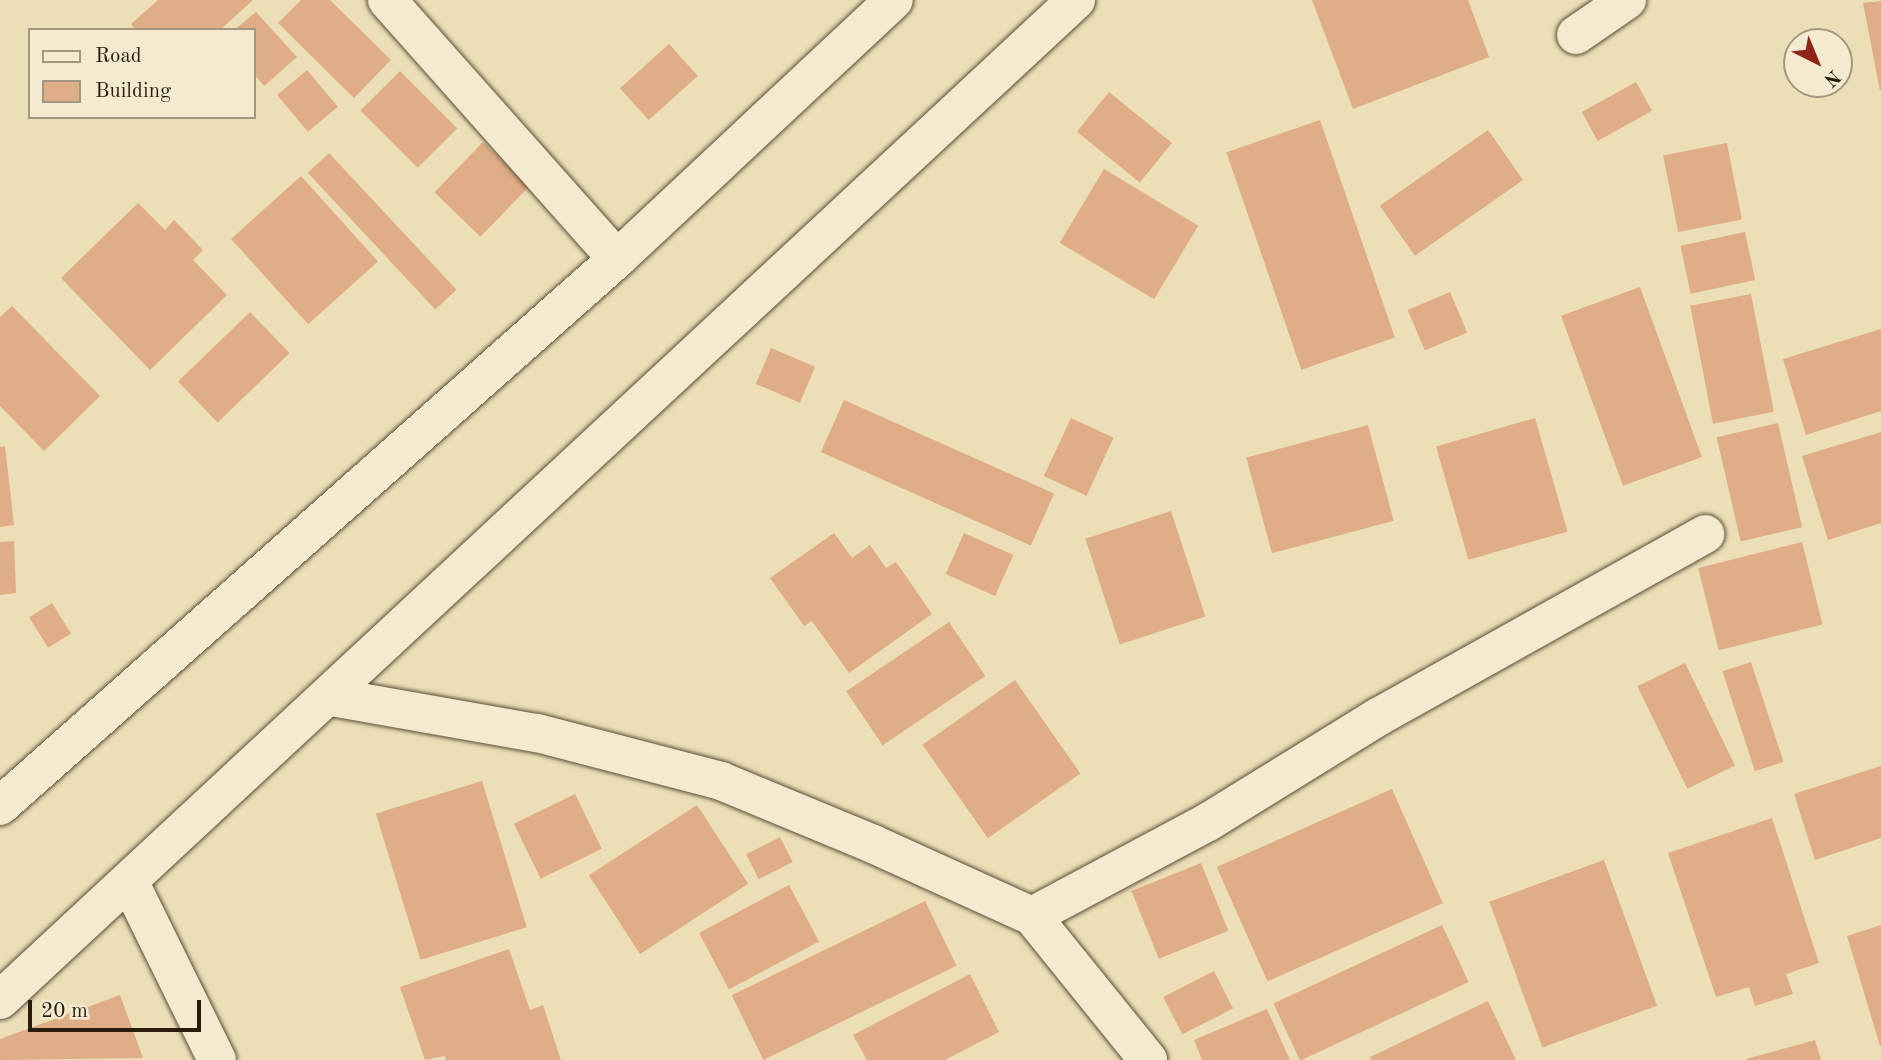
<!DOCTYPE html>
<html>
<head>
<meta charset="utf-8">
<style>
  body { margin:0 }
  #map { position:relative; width:1881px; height:1060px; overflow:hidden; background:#ecdfb7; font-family:"Old Standard TT",serif }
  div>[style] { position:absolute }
  .building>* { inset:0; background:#dfad86; transform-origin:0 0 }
  .roads { filter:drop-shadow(0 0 2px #5a4d38) drop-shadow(0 0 2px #5a4d38) }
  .minor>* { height:38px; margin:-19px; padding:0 19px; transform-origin:19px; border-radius:19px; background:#f3ead0 }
  .tertiary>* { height:38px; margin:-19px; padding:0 19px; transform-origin:19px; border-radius:19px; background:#f3ead0 }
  span { translate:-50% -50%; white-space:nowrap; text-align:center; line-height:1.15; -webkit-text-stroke:6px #f3ead0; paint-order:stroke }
  .legend { position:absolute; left:28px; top:28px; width:228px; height:91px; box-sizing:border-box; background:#f3ead0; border:2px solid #a29882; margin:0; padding:9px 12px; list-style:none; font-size:21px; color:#291c0d }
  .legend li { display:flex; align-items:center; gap:14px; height:35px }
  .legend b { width:35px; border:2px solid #a29882 }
  .north { position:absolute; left:1783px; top:28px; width:70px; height:70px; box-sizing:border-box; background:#f3ead0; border:2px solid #a29882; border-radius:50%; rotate:137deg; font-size:19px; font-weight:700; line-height:28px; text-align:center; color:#291c0d }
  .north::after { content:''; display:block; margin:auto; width:24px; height:32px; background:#8f2418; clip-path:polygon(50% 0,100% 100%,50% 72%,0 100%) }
  .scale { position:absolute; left:28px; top:1000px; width:173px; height:32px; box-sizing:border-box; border:4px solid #291c0d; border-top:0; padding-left:9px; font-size:21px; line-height:24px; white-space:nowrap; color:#291c0d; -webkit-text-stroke:5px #f3ead0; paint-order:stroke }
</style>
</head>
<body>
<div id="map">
  <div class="building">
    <i style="clip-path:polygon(158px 0,253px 0,220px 30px,136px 30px,131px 24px)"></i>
    <i style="clip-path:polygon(301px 0,330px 0,391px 60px,354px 98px,278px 23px)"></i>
    <i style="clip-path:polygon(1312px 0,1468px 0,1489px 57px,1353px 109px)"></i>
    <i style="clip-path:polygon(1881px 1px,1881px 90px,1880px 91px,1863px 3px)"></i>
    <i style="clip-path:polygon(256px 12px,297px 57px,264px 86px,254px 74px,254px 30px,234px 30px)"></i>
    <i style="left:669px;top:44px;width:43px;height:66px;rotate:48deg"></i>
    <i style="left:307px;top:70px;width:48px;height:39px;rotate:50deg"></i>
    <i style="left:400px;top:71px;width:81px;height:56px;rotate:45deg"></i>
    <i style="left:1636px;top:82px;width:33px;height:62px;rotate:61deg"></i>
    <i style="left:1109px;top:92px;width:81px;height:51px;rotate:39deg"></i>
    <i style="left:1320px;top:120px;width:230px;height:99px;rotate:71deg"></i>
    <i style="left:1488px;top:130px;width:61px;height:132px;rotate:55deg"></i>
    <i style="left:483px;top:142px;width:64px;height:70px;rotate:44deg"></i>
    <i style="left:1727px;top:143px;width:78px;height:65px;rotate:79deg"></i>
    <i style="left:329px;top:153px;width:187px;height:29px;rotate:47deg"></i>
    <i style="left:1104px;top:169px;width:110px;height:86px;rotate:31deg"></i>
    <i style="left:301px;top:176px;width:115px;height:94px;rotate:48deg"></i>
    <i style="clip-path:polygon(138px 203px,165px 230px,174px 220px,203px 250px,193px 260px,227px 295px,150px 370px,61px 278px)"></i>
    <i style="left:1745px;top:232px;width:49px;height:66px;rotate:78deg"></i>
    <i style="left:1640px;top:287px;width:181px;height:84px;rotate:70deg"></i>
    <i style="left:1450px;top:292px;width:44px;height:46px;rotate:67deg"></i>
    <i style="left:1751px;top:294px;width:120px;height:62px;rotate:79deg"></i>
    <i style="clip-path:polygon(12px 306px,100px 396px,44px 451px,0 406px,0 317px)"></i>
    <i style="left:250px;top:312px;width:57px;height:100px;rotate:46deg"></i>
    <i style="clip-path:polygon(1881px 329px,1881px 411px,1806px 435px,1783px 359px)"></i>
    <i style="left:771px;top:348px;width:48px;height:39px;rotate:23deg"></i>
    <i style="left:844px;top:400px;width:230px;height:57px;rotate:24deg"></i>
    <i style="left:1071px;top:418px;width:47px;height:64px;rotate:25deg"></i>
    <i style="left:1535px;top:418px;width:118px;height:103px;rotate:74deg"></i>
    <i style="left:1778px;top:423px;width:107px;height:63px;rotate:77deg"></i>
    <i style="left:1368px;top:425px;width:99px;height:126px;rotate:75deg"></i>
    <i style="clip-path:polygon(1881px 432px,1881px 523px,1828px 540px,1802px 456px)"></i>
    <i style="clip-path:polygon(5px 446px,14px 525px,0 527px,0 447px)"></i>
    <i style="left:1171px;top:511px;width:111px;height:90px;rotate:72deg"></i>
    <i style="clip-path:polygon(834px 533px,852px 558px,870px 545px,886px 568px,896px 562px,932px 614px,849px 673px,812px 621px,804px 626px,770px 578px)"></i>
    <i style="left:964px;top:533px;width:54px;height:45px;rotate:24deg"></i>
    <i style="clip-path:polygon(14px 541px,16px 593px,0 595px,0 542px)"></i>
    <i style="left:1802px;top:542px;width:85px;height:107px;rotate:76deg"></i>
    <i style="left:52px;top:603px;width:36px;height:27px;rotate:58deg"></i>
    <i style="left:949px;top:622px;width:65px;height:124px;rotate:56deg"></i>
    <i style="left:1751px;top:662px;width:105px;height:30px;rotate:72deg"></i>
    <i style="left:1685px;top:663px;width:114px;height:53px;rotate:64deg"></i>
    <i style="left:1015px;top:680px;width:114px;height:113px;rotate:55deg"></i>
    <i style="clip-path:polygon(1881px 766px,1881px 838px,1815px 860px,1794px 794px)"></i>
    <i style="left:482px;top:781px;width:153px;height:111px;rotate:73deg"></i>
    <i style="left:1392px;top:789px;width:125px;height:192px;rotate:66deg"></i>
    <i style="left:575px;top:794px;width:61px;height:68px;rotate:64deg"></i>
    <i style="left:697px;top:805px;width:94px;height:129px;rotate:57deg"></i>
    <i style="clip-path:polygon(1772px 818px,1819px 963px,1786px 974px,1793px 994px,1755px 1006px,1749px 987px,1716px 997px,1668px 853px)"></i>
    <i style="left:780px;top:837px;width:28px;height:38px;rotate:63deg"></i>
    <i style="left:1604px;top:860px;width:155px;height:122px;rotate:70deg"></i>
    <i style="left:1201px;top:863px;width:73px;height:75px;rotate:68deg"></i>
    <i style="left:789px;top:885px;width:64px;height:102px;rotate:62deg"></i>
    <i style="left:925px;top:901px;width:72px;height:215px;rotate:64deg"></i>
    <i style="left:1442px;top:925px;width:63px;height:186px;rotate:65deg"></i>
    <i style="clip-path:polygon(1881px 925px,1881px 1046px,1880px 1046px,1847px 936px)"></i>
    <i style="clip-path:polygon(509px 949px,530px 1010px,543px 1005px,561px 1060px,446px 1060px,445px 1056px,425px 1060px,400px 987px)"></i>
    <i style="left:1214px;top:971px;width:42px;height:57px;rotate:63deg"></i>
    <i style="clip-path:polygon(970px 974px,999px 1032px,945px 1060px,867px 1060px,853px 1035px)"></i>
    <i style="clip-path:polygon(120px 995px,143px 1058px,0 1060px,0 1039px)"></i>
    <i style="clip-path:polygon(1488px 1001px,1516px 1060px,1372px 1060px,1370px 1057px)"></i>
    <i style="clip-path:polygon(1267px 1009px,1290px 1060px,1202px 1060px,1194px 1040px)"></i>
    <i style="clip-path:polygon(1815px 1040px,1821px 1060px,1746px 1060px,1746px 1059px)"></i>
  </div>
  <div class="roads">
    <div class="minor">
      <i style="left:387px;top:0;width:346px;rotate:48.4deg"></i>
      <i style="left:1576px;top:35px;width:62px;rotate:-34.5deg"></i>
      <i style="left:332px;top:697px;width:208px;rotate:10deg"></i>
      <i style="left:537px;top:733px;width:190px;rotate:14.6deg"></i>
      <i style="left:721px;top:781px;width:165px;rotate:22.5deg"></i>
      <i style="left:873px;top:844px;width:175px;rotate:24.4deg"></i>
      <i style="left:1032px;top:916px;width:185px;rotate:51.1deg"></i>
      <i style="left:130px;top:883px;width:197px;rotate:63.8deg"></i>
      <i style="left:1032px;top:916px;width:200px;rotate:-28.1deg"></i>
      <i style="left:1208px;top:822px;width:200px;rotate:-31.7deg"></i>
      <i style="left:1378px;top:717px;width:375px;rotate:-29.2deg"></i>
    </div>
    <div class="tertiary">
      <i style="left:0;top:806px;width:825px;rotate:-41.56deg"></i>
      <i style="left:617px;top:259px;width:379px;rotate:-43.1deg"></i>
      <i style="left:0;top:1000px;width:1469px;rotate:-42.9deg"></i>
    </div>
  </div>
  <ul class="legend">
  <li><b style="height:9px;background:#f3ead0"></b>Road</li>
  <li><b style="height:19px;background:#dfad86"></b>Building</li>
  </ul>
  <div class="north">N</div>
  <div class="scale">20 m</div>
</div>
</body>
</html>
